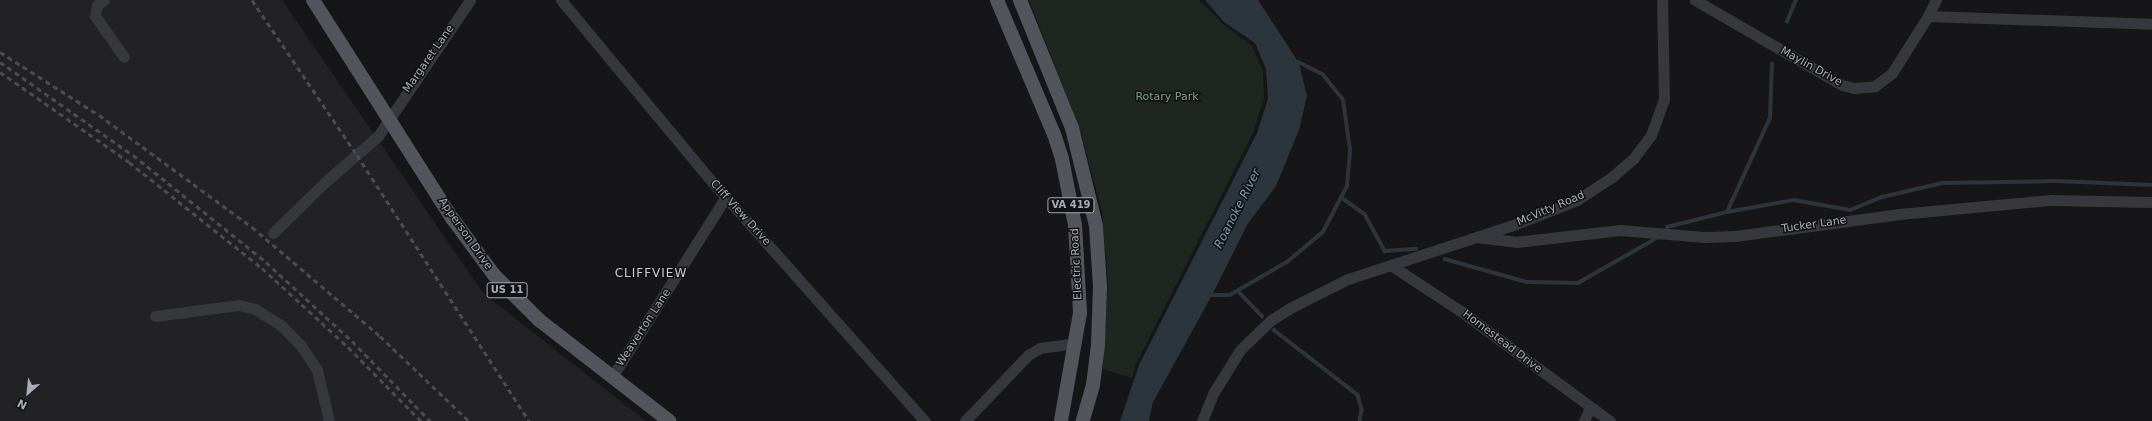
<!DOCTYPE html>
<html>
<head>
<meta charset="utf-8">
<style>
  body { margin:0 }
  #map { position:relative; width:2152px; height:421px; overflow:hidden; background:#161618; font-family:"DejaVu Sans",sans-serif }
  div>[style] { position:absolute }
  .built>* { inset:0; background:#222225 }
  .green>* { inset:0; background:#1e261f }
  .water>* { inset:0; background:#2c353c }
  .stream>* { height:3.5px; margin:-1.75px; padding:0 1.75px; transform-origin:1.75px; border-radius:1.75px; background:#2c353c }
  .minor>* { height:11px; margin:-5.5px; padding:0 5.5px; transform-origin:5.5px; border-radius:5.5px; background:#37383d }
  .major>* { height:14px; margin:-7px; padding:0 7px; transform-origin:7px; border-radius:7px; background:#53555c }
  .rail>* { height:3px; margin-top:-1.5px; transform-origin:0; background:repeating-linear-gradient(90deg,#4a4c52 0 5px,transparent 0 9px) }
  span { translate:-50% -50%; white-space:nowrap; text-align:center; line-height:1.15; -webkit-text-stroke:3px #111113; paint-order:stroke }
  .shield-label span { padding:1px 3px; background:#111113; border:1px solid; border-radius:3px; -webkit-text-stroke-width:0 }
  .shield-label { font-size:10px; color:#a8adb8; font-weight:700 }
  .street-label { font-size:11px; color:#a8adb8 }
  .park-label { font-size:11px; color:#7fa381 }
  .water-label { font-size:12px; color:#7f9bb3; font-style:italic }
  .neighbourhood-label { font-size:12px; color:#c9ccd4; letter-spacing:1px }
  .north { position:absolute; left:8px; top:373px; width:40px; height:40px; -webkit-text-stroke:3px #111113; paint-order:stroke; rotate:207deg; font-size:11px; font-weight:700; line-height:16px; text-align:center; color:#a8adb8 }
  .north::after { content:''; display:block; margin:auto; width:14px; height:18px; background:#a8adb8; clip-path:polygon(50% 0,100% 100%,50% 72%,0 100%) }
</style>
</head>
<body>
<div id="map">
  <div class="built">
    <i style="clip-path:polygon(0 0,282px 0,483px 293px,646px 421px,0 421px)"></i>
  </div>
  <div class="green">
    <i style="clip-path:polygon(1029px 0,1199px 0,1223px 24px,1252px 46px,1263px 71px,1264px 98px,1253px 133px,1136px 364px,1132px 378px,1103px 369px,1108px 282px,1102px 212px,1081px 133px)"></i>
  </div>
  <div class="water">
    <i style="clip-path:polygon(1205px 0,1258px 0,1299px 63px,1307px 96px,1299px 130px,1276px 186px,1247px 225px,1211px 297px,1153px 402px,1149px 421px,1120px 421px,1139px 365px,1257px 133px,1268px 99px,1266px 69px,1255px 43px,1224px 22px)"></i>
  </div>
  <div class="stream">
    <i style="left:1787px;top:22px;width:24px;rotate:-68deg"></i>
    <i style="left:1342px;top:198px;width:28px;rotate:35deg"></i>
    <i style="left:1365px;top:214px;width:42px;rotate:61.6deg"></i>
    <i style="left:1385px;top:251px;width:31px;rotate:-4deg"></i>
    <i style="left:1727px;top:212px;width:103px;rotate:-65.4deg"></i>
    <i style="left:1770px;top:118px;width:54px;rotate:-87.9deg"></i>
    <i style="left:1667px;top:227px;width:62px;rotate:-14deg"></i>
    <i style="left:1727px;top:212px;width:68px;rotate:-10.2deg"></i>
    <i style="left:1794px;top:200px;width:57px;rotate:10.1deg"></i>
    <i style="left:1850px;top:210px;width:35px;rotate:-22deg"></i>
    <i style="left:1882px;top:197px;width:63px;rotate:-12.9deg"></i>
    <i style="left:1943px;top:183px;width:113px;rotate:-1deg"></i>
    <i style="left:2056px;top:181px;width:96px;rotate:2.4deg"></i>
    <i style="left:1445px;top:259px;width:85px;rotate:15.7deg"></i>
    <i style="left:1527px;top:282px;width:51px;rotate:1.1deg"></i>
    <i style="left:1578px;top:283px;width:91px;rotate:-29.7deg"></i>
    <i style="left:1238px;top:291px;width:35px;rotate:46deg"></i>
    <i style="left:1209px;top:295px;width:21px"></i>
    <i style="left:1230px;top:295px;width:66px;rotate:-30.1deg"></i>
    <i style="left:1287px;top:262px;width:47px;rotate:-39.8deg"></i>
    <i style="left:1323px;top:232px;width:52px;rotate:-62.4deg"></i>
    <i style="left:1347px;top:186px;width:36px;rotate:-85deg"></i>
    <i style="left:1350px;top:150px;width:50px;rotate:-98deg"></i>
    <i style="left:1343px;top:100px;width:32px;rotate:-129deg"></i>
    <i style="left:1323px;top:75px;width:27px;rotate:-153deg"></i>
    <i style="left:1299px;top:63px;width:4px;rotate:166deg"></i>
    <i style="left:1274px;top:330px;width:106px;rotate:37.7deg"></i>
    <i style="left:1358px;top:395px;width:16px;rotate:75deg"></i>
    <i style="left:1362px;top:410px;width:11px;rotate:100deg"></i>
  </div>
  <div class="minor">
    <i style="left:104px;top:0;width:9px;rotate:144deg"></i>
    <i style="left:97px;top:5px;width:11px;rotate:100deg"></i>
    <i style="left:95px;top:16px;width:50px;rotate:54.7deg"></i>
    <i style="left:561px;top:0;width:230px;rotate:50.3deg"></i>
    <i style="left:708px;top:177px;width:327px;rotate:48.4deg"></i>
    <i style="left:1695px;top:0;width:170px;rotate:30deg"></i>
    <i style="left:1842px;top:85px;width:12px;rotate:14deg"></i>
    <i style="left:1854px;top:88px;width:21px;rotate:-5deg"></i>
    <i style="left:1875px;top:86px;width:21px;rotate:-37deg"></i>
    <i style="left:1892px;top:73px;width:67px;rotate:-57.7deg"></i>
    <i style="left:1936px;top:0;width:18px;rotate:117deg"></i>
    <i style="left:1928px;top:16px;width:224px;rotate:2deg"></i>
    <i style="left:273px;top:233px;width:71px;rotate:-44.4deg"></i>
    <i style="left:324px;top:183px;width:72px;rotate:-41deg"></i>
    <i style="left:378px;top:136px;width:164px;rotate:-55.9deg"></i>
    <i style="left:1477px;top:237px;width:39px;rotate:7deg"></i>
    <i style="left:1516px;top:242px;width:105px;rotate:-6.6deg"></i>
    <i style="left:1620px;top:230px;width:85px;rotate:4.7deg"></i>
    <i style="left:1705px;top:237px;width:30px;rotate:-2deg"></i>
    <i style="left:1735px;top:236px;width:165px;rotate:-7.6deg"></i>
    <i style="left:1899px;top:214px;width:153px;rotate:-5.3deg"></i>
    <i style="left:2051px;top:200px;width:101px;rotate:1.1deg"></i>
    <i style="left:1392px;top:266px;width:84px;rotate:33.3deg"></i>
    <i style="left:1462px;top:312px;width:184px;rotate:36.4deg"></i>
    <i style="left:155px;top:316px;width:85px;rotate:-7.5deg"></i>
    <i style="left:239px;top:305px;width:16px;rotate:14deg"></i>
    <i style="left:255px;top:309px;width:31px;rotate:32deg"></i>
    <i style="left:281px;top:325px;width:29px;rotate:46deg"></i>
    <i style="left:301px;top:346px;width:29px;rotate:56deg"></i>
    <i style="left:317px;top:370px;width:52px;rotate:76.8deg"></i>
    <i style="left:612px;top:377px;width:213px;rotate:-57.7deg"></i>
    <i style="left:965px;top:421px;width:91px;rotate:-46.3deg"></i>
    <i style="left:1028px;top:355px;width:14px;rotate:-30deg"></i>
    <i style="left:1040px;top:348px;width:35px;rotate:-8deg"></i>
    <i style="left:1202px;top:421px;width:31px;rotate:-68deg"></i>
    <i style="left:1214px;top:392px;width:49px;rotate:-58.2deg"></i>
    <i style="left:1240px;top:350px;width:43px;rotate:-44.1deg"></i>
    <i style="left:1271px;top:320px;width:22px;rotate:-32deg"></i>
    <i style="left:1290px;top:308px;width:65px;rotate:-26.6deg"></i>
    <i style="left:1348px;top:279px;width:177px;rotate:-18.1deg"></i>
    <i style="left:1516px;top:224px;width:66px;rotate:-21.5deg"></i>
    <i style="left:1577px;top:200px;width:42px;rotate:-33.3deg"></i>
    <i style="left:1612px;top:177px;width:28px;rotate:-41deg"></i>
    <i style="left:1633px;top:159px;width:30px;rotate:-53deg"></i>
    <i style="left:1651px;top:135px;width:37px;rotate:-70deg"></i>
    <i style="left:1664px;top:100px;width:100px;rotate:-91.1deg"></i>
    <i style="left:1584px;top:421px;width:14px;rotate:-65deg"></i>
  </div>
  <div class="major">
    <i style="left:313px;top:0;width:259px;rotate:57.5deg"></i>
    <i style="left:452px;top:218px;width:71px;rotate:53.6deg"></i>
    <i style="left:494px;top:275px;width:64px;rotate:45deg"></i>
    <i style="left:539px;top:320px;width:165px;rotate:37.8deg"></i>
    <i style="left:997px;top:0;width:146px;rotate:67deg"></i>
    <i style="left:1054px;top:134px;width:26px;rotate:72deg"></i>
    <i style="left:1062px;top:159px;width:67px;rotate:78.9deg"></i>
    <i style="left:1075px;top:225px;width:88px;rotate:86.7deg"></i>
    <i style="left:1080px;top:313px;width:110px;rotate:100deg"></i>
    <i style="left:1020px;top:0;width:138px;rotate:67.9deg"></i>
    <i style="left:1072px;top:128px;width:101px;rotate:76.2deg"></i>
    <i style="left:1096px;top:226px;width:61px;rotate:86.2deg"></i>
    <i style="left:1100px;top:287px;width:58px;rotate:92deg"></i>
    <i style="left:1098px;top:345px;width:40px;rotate:97.1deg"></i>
    <i style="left:1093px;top:385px;width:37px;rotate:106deg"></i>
  </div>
  <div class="rail">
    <i style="left:252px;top:0;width:187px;rotate:55.9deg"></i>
    <i style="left:357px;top:155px;width:317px;rotate:57.1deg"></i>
    <i style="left:0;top:52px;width:117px;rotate:32.5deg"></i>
    <i style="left:99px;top:115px;width:190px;rotate:36.2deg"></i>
    <i style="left:252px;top:227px;width:168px;rotate:40.4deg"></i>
    <i style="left:380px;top:336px;width:123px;rotate:43.7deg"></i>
    <i style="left:0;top:62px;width:162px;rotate:35deg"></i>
    <i style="left:133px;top:155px;width:171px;rotate:38.8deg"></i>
    <i style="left:266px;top:262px;width:117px;rotate:42.6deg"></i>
    <i style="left:352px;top:341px;width:112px;rotate:45.7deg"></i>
    <i style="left:0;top:72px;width:157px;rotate:34.9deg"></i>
    <i style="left:129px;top:162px;width:170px;rotate:38.6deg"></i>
    <i style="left:262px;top:268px;width:117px;rotate:42.6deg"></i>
    <i style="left:348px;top:347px;width:104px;rotate:45.4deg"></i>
  </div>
  <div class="shield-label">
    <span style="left:1071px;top:205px">VA 419</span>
    <span style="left:507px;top:290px">US 11</span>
  </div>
  <div class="street-label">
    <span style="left:429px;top:59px;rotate:-55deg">Margaret Lane</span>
    <span style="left:1811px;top:67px;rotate:29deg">Maylin Drive</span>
    <span style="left:1551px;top:209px;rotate:-23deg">McVitty Road</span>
    <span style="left:740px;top:213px;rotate:48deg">Cliff View Drive</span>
    <span style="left:1814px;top:225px;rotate:-8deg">Tucker Lane</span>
    <span style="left:465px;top:234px;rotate:55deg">Apperson Drive</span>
    <span style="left:1077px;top:264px;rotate:-93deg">Electric Road</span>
    <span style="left:644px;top:328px;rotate:-57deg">Weaverton Lane</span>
    <span style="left:1502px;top:342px;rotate:37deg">Homestead Drive</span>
  </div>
  <div class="park-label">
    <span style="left:1167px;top:97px">Rotary Park</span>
  </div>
  <div class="water-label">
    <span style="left:1238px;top:209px;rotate:-63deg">Roanoke River</span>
  </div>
  <div class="neighbourhood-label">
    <span style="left:651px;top:274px">CLIFFVIEW</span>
  </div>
  <div class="north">N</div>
</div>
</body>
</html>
